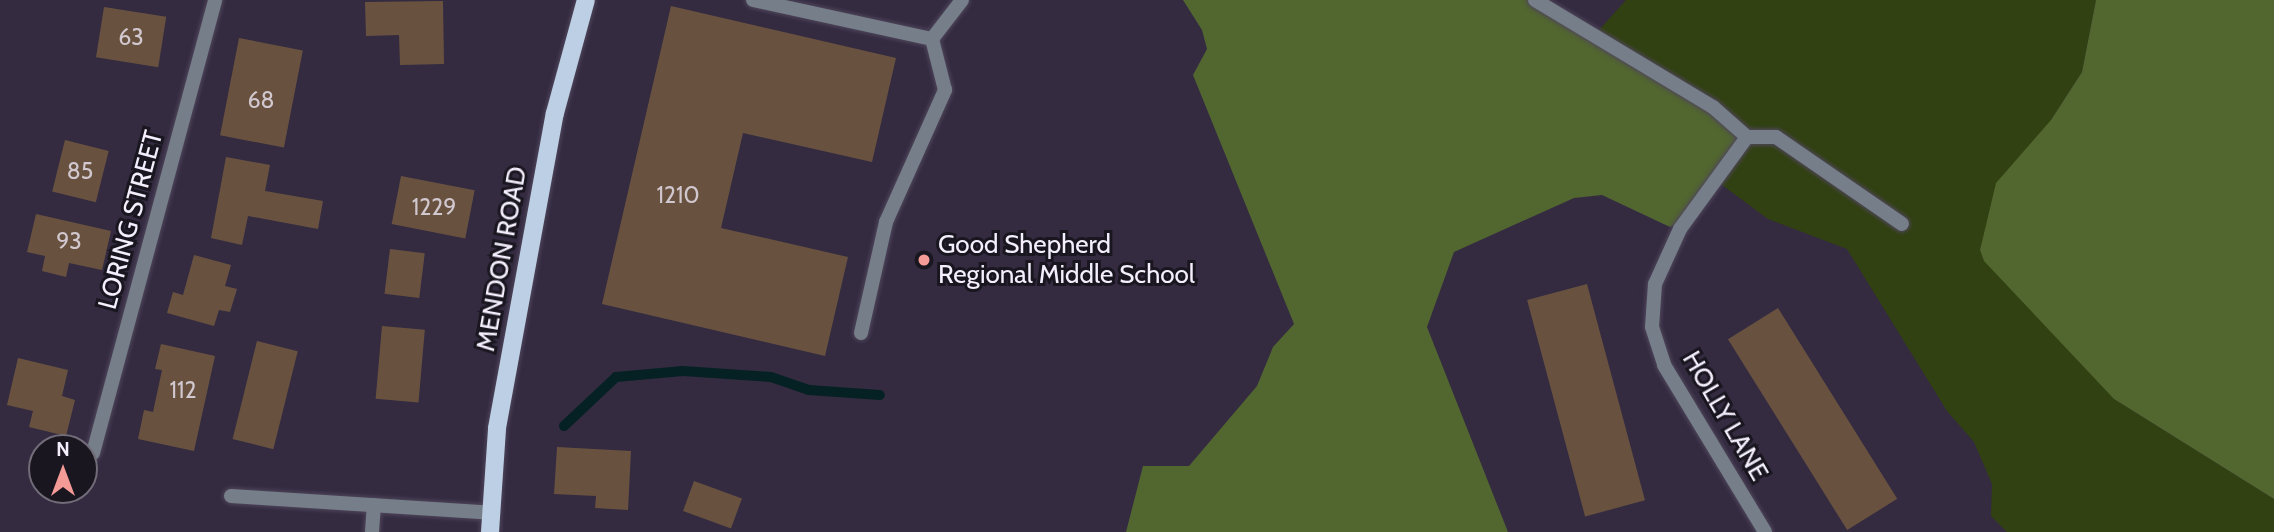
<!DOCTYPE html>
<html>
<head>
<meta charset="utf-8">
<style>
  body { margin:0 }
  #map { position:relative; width:2274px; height:532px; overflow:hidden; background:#342b41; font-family:Cabin,sans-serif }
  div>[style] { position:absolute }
  .green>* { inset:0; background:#314111 }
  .forest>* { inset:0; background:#526630 }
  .stream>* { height:10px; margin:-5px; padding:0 5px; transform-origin:5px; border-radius:5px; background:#062124 }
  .building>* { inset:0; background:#68523f; transform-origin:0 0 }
  .roads { filter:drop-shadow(0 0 2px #4f465b) drop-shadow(0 0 2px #4f465b) }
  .service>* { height:14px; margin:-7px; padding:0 7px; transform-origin:7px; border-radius:7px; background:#767f89 }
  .minor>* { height:14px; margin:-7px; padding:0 7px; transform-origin:7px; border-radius:7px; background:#767f89 }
  .primary>* { height:18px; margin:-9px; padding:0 9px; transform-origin:9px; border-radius:9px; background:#bdcfe4 }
  .dots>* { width:19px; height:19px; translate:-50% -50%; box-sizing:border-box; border:4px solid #1a1620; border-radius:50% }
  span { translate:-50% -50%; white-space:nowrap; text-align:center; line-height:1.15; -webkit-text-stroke:6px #1a1620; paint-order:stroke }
  .number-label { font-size:23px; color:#d1c7ce }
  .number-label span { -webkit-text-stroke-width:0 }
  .street-label { font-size:26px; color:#f4eefd }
  .poi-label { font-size:26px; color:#f4eefd }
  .left { translate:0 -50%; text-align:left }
  .north { position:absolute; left:28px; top:434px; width:70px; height:70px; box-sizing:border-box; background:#1a1620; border:2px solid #716c78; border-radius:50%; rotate:0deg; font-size:19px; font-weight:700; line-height:28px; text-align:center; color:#f4eefd }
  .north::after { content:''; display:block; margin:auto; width:24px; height:32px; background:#f59b97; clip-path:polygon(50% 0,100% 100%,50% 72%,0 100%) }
</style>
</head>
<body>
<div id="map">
  <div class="green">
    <i style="clip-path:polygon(1626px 0,2096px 0,2082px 72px,2051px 120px,2114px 399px,2274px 499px,2274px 532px,2007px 532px,1991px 516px,1992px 484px,1974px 442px,1947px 411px,1847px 249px,1768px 219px,1718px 182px,1715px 105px,1599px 30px)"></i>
  </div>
  <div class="forest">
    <i style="clip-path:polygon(1183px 0,1540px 0,1599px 30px,1715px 105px,1740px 135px,1682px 221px,1670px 227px,1602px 195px,1574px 198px,1454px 252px,1427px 327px,1508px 532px,1126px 532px,1143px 466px,1189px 466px,1257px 386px,1273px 347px,1294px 324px,1193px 75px,1207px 49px,1202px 30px)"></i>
    <i style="clip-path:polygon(2096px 0,2274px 0,2274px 499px,2114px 399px,1984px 261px,1980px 250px,1996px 183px,2051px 120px,2082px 72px)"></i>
  </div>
  <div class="stream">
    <i style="left:564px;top:426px;width:71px;rotate:-43.3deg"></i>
    <i style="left:616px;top:377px;width:67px;rotate:-5.1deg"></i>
    <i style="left:683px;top:371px;width:88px;rotate:3.9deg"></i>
    <i style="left:771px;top:377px;width:40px;rotate:18.9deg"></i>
    <i style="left:809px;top:390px;width:71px;rotate:4deg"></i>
  </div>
  <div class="building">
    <i style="clip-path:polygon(443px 1px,444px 64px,400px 65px,399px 35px,366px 36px,365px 2px)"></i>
    <i style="clip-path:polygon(671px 6px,896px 58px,872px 162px,743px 133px,721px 228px,848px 257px,825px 356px,602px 304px)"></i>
    <i style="left:104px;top:7px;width:63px;height:51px;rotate:9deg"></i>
    <i style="left:239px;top:38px;width:65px;height:99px;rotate:11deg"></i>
    <i style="left:65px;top:140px;width:45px;height:53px;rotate:14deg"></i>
    <i style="clip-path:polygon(226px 157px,270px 165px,265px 191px,323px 201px,318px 229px,248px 216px,242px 245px,211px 238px)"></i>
    <i style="left:401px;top:176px;width:75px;height:49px;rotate:11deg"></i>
    <i style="clip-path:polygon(36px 214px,111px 231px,102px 270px,69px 263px,66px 277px,42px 271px,45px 256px,27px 252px)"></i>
    <i style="left:390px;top:249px;width:35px;height:45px;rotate:7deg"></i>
    <i style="clip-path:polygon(194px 255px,231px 265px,225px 286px,237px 289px,230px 312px,219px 310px,214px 326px,167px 313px,173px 292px,183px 295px)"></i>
    <i style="left:1587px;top:284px;width:224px;height:62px;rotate:75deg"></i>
    <i style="left:1778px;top:308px;width:225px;height:59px;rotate:58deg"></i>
    <i style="left:382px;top:326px;width:43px;height:73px;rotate:5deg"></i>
    <i style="left:257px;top:341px;width:42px;height:101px;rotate:14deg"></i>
    <i style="clip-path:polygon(161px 344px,215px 356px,194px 451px,138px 439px,144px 410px,153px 412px,162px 370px,155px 369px)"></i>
    <i style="clip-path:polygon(18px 358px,68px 370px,62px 396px,75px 400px,66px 436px,29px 427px,33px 411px,7px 405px)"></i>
    <i style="clip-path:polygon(557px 447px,631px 451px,628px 510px,595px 508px,596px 496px,554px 494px)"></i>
    <i style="left:694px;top:481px;width:51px;height:32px;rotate:20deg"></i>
  </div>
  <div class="roads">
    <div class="service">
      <i style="left:753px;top:0;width:183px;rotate:12.3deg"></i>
      <i style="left:932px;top:39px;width:49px;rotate:-52.4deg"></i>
      <i style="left:1747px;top:137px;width:29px"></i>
      <i style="left:1776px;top:137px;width:153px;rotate:34.6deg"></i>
      <i style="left:861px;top:333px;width:114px;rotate:-77.3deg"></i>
      <i style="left:886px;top:222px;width:145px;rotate:-65.9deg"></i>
      <i style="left:945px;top:90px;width:53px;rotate:-104.3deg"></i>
      <i style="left:231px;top:496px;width:261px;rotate:3.7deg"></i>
      <i style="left:372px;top:532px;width:27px;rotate:-86deg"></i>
    </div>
    <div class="minor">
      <i style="left:1535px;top:0;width:208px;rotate:31deg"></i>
      <i style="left:1713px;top:107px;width:45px;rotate:41.4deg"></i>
      <i style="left:1747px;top:137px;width:114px;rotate:126.1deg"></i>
      <i style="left:1680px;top:229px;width:60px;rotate:114.4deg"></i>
      <i style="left:1655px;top:284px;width:43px;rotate:94deg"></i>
      <i style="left:1652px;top:327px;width:40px;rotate:72deg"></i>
      <i style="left:1664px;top:365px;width:195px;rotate:58.8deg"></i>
      <i style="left:93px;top:453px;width:469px;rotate:-74.9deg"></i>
    </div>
    <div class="primary">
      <i style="left:490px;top:532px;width:104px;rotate:-86.1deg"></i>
      <i style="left:497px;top:428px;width:320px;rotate:-79.6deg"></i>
      <i style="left:555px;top:113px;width:117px;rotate:-74.7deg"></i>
    </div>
  </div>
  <div class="dots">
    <i style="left:924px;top:260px;background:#f59b97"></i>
  </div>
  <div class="number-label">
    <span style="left:131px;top:37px">63</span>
    <span style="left:261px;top:100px">68</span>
    <span style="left:80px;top:171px">85</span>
    <span style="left:678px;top:195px">1210</span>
    <span style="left:434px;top:207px">1229</span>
    <span style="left:69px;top:241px">93</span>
    <span style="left:183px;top:390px">112</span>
  </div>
  <div class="street-label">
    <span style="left:131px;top:220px;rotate:-75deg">LORING STREET</span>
    <span style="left:502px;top:259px;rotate:-80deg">MENDON ROAD</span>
    <span style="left:1725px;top:416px;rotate:60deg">HOLLY LANE</span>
  </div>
  <div class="poi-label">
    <span class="left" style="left:938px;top:260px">Good Shepherd<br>Regional Middle School</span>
  </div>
  <div class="north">N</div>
</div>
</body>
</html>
